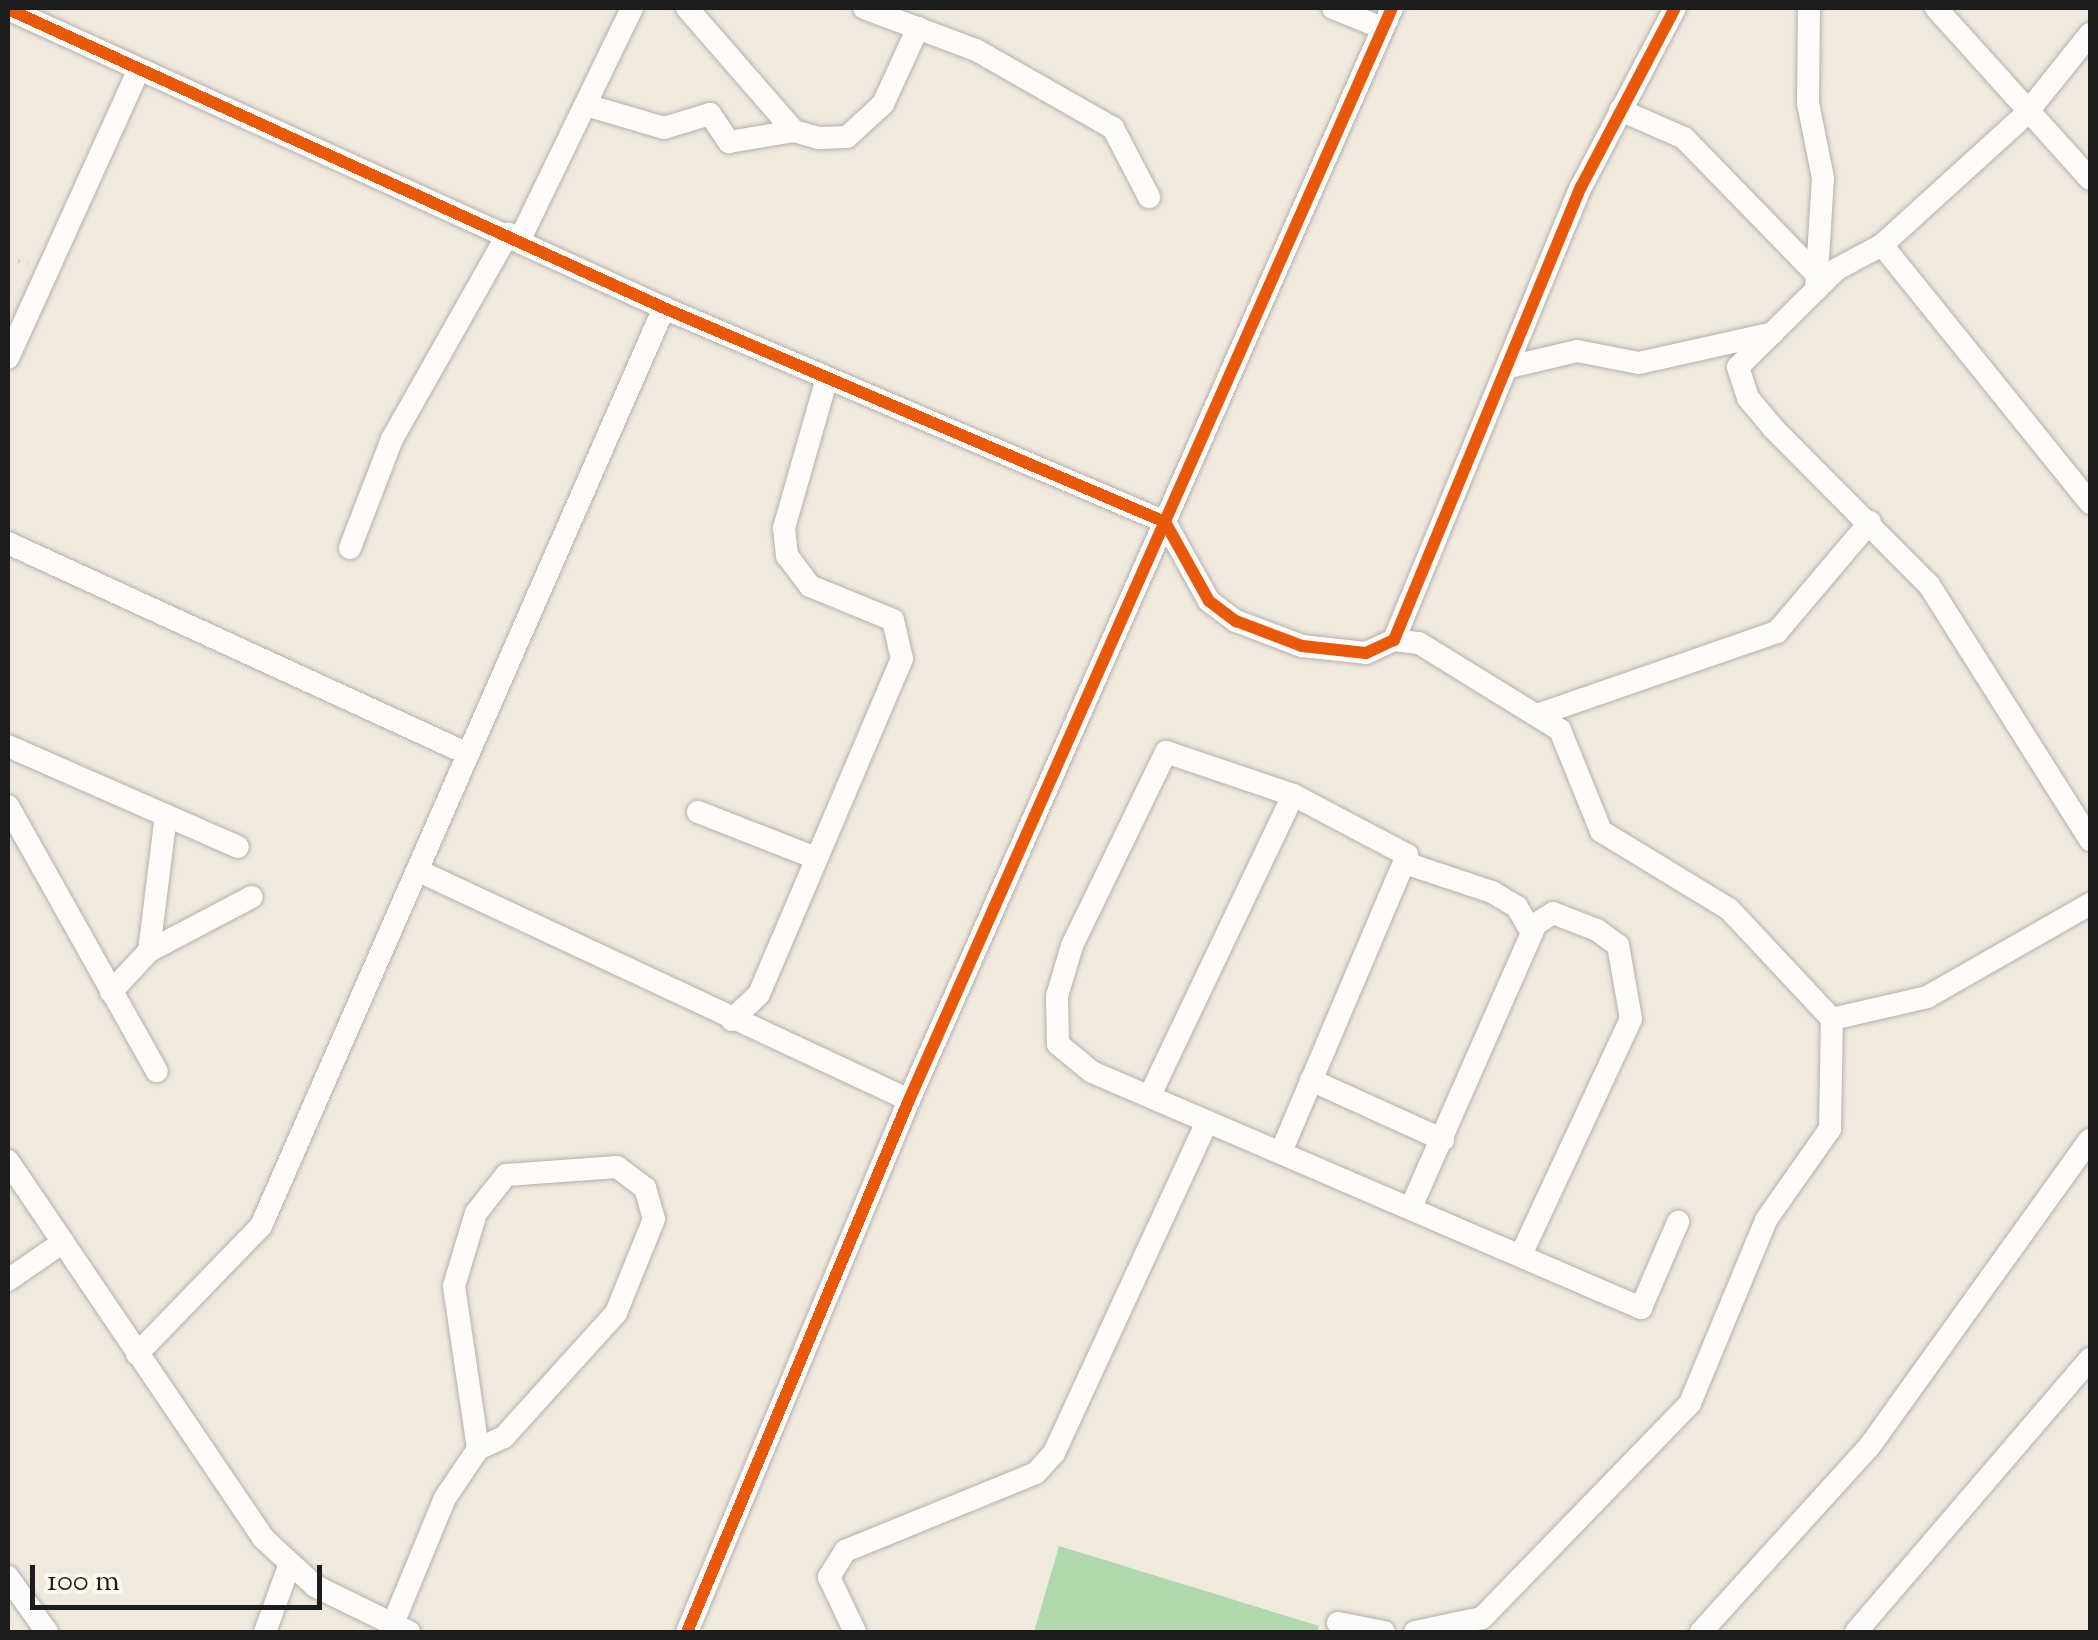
<!DOCTYPE html>
<html>
<head>
<meta charset="utf-8">
<style>
  body { margin:0 }
  #map { position:relative; width:2098px; height:1640px; overflow:hidden; background:#efe9de; font-family:"Sorts Mill Goudy",serif }
  div>[style] { position:absolute }
  .green>* { inset:0; background:#b1d7ad }
  .path>* { height:4px; margin-top:-2px; transform-origin:0; background:repeating-linear-gradient(90deg,#d3d1cf 0 2.5px,transparent 0 10.5px) }
  .roads { filter:drop-shadow(0 0 2px #b4b0aa) drop-shadow(0 0 2px #b4b0aa) }
  .minor>* { height:22px; margin:-11px; padding:0 11px; transform-origin:11px; border-radius:11px; background:#fdfcfa }
  .cycleway>* { height:12px; margin:-6px; padding:0 6px; transform-origin:6px; border-radius:6px; background:#e8590c }
  span { translate:-50% -50%; white-space:nowrap; text-align:center; line-height:1.15; -webkit-text-stroke:8px #fbf7ec; paint-order:stroke }
  .frame { position:absolute; inset:0; border:10px solid #1c1c1c; pointer-events:none }
  .scale { position:absolute; left:30px; top:1565px; width:292px; height:45px; box-sizing:border-box; border:5px solid #1c1c1c; border-top:0; padding-left:12px; font-size:30px; line-height:35px; white-space:nowrap; color:#1c1c1c; -webkit-text-stroke:8px #fbf7ec; paint-order:stroke }
</style>
</head>
<body>
<div id="map">
  <div class="green">
    <i style="clip-path:polygon(1059px 1546px,1319px 1626px,1317px 1632px,1034px 1632px)"></i>
  </div>
  <div class="path">
    <i style="left:8px;top:257px;width:22px;rotate:21deg"></i>
  </div>
  <div class="roads">
    <div class="minor">
      <i style="left:687px;top:8px;width:163px;rotate:49deg"></i>
      <i style="left:794px;top:131px;width:25px;rotate:16deg"></i>
      <i style="left:818px;top:138px;width:29px;rotate:-2deg"></i>
      <i style="left:847px;top:137px;width:49px;rotate:-42.5deg"></i>
      <i style="left:883px;top:104px;width:84px;rotate:-65.3deg"></i>
      <i style="left:864px;top:8px;width:120px;rotate:20.6deg"></i>
      <i style="left:976px;top:50px;width:158px;rotate:29.7deg"></i>
      <i style="left:1113px;top:128px;width:78px;rotate:62.4deg"></i>
      <i style="left:1333px;top:8px;width:53px;rotate:22.2deg"></i>
      <i style="left:1809px;top:8px;width:95px;rotate:90.6deg"></i>
      <i style="left:1808px;top:103px;width:76px;rotate:78.7deg"></i>
      <i style="left:1823px;top:178px;width:112px;rotate:93.6deg"></i>
      <i style="left:1936px;top:8px;width:230px;rotate:48deg"></i>
      <i style="left:8px;top:9px;width:721px;rotate:24.5deg"></i>
      <i style="left:664px;top:308px;width:545px;rotate:23.13deg"></i>
      <i style="left:1165px;top:522px;width:90px;rotate:60.9deg"></i>
      <i style="left:1209px;top:601px;width:34px;rotate:37deg"></i>
      <i style="left:1236px;top:621px;width:71px;rotate:20.7deg"></i>
      <i style="left:1302px;top:646px;width:64px;rotate:6.2deg"></i>
      <i style="left:1366px;top:653px;width:31px;rotate:-25deg"></i>
      <i style="left:1394px;top:640px;width:490px;rotate:-67.6deg"></i>
      <i style="left:1581px;top:187px;width:202px;rotate:-62.3deg"></i>
      <i style="left:2090px;top:34px;width:102px;rotate:128.7deg"></i>
      <i style="left:2026px;top:114px;width:195px;rotate:137.7deg"></i>
      <i style="left:1882px;top:245px;width:51px;rotate:151.9deg"></i>
      <i style="left:1837px;top:269px;width:139px;rotate:135.3deg"></i>
      <i style="left:1738px;top:367px;width:33px;rotate:72deg"></i>
      <i style="left:1748px;top:398px;width:40px;rotate:50deg"></i>
      <i style="left:1774px;top:429px;width:220px;rotate:45.2deg"></i>
      <i style="left:1929px;top:585px;width:302px;rotate:57.7deg"></i>
      <i style="left:586px;top:105px;width:81px;rotate:16.4deg"></i>
      <i style="left:664px;top:128px;width:48px;rotate:-16.9deg"></i>
      <i style="left:710px;top:114px;width:34px;rotate:56deg"></i>
      <i style="left:729px;top:142px;width:66px;rotate:-9.6deg"></i>
      <i style="left:1620px;top:110px;width:70px;rotate:23.6deg"></i>
      <i style="left:1684px;top:138px;width:192px;rotate:45.8deg"></i>
      <i style="left:520px;top:239px;width:257px;rotate:-64.1deg"></i>
      <i style="left:1882px;top:245px;width:331px;rotate:51.1deg"></i>
      <i style="left:8px;top:358px;width:314px;rotate:-65.6deg"></i>
      <i style="left:1509px;top:367px;width:70px;rotate:-13.2deg"></i>
      <i style="left:1577px;top:351px;width:63px;rotate:11deg"></i>
      <i style="left:1639px;top:363px;width:137px;rotate:-12.6deg"></i>
      <i style="left:8px;top:543px;width:506px;rotate:24.64deg"></i>
      <i style="left:350px;top:548px;width:117px;rotate:-68.9deg"></i>
      <i style="left:392px;top:439px;width:236px;rotate:-60.5deg"></i>
      <i style="left:1394px;top:640px;width:25px;rotate:7deg"></i>
      <i style="left:1419px;top:643px;width:166px;rotate:31.7deg"></i>
      <i style="left:1560px;top:730px;width:109px;rotate:67.9deg"></i>
      <i style="left:1601px;top:831px;width:150px;rotate:31.4deg"></i>
      <i style="left:1729px;top:909px;width:151px;rotate:46.9deg"></i>
      <i style="left:1832px;top:1019px;width:98px;rotate:-13deg"></i>
      <i style="left:1927px;top:997px;width:188px;rotate:-29.7deg"></i>
      <i style="left:1540px;top:714px;width:251px;rotate:-19.1deg"></i>
      <i style="left:1777px;top:632px;width:144px;rotate:-49.8deg"></i>
      <i style="left:8px;top:746px;width:251px;rotate:23.7deg"></i>
      <i style="left:8px;top:806px;width:304px;rotate:60.7deg"></i>
      <i style="left:698px;top:812px;width:127px;rotate:21.3deg"></i>
      <i style="left:1408px;top:864px;width:89px;rotate:18.4deg"></i>
      <i style="left:1492px;top:892px;width:29px;rotate:31deg"></i>
      <i style="left:1517px;top:907px;width:30px;rotate:60deg"></i>
      <i style="left:421px;top:872px;width:539px;rotate:25.04deg"></i>
      <i style="left:149px;top:951px;width:116px;rotate:-27.7deg"></i>
      <i style="left:111px;top:992px;width:56px;rotate:-47.2deg"></i>
      <i style="left:149px;top:951px;width:137px;rotate:-82.9deg"></i>
      <i style="left:732px;top:1020px;width:37px;rotate:-44deg"></i>
      <i style="left:759px;top:994px;width:364px;rotate:-66.9deg"></i>
      <i style="left:902px;top:659px;width:40px;rotate:-103deg"></i>
      <i style="left:893px;top:620px;width:90px;rotate:-157.7deg"></i>
      <i style="left:810px;top:586px;width:38px;rotate:-127deg"></i>
      <i style="left:787px;top:556px;width:28px;rotate:-96deg"></i>
      <i style="left:784px;top:528px;width:156px;rotate:-74deg"></i>
      <i style="left:1311px;top:1080px;width:145px;rotate:24.4deg"></i>
      <i style="left:1151px;top:1093px;width:330px;rotate:-64.5deg"></i>
      <i style="left:1281px;top:1152px;width:323px;rotate:-67deg"></i>
      <i style="left:1407px;top:855px;width:129px;rotate:-152.2deg"></i>
      <i style="left:1293px;top:795px;width:134px;rotate:-161.3deg"></i>
      <i style="left:1166px;top:752px;width:216px;rotate:115.9deg"></i>
      <i style="left:1072px;top:946px;width:52px;rotate:106.7deg"></i>
      <i style="left:1057px;top:996px;width:48px;rotate:88.8deg"></i>
      <i style="left:1058px;top:1044px;width:44px;rotate:39.5deg"></i>
      <i style="left:1092px;top:1072px;width:598px;rotate:23.26deg"></i>
      <i style="left:1641px;top:1308px;width:94px;rotate:-66.7deg"></i>
      <i style="left:8px;top:1161px;width:455px;rotate:55.9deg"></i>
      <i style="left:263px;top:1538px;width:71px;rotate:42.7deg"></i>
      <i style="left:315px;top:1586px;width:105px;rotate:26.1deg"></i>
      <i style="left:1412px;top:1205px;width:307px;rotate:-66.2deg"></i>
      <i style="left:1536px;top:924px;width:20px;rotate:-33deg"></i>
      <i style="left:1553px;top:913px;width:47px;rotate:21.1deg"></i>
      <i style="left:1597px;top:930px;width:26px;rotate:36deg"></i>
      <i style="left:1618px;top:945px;width:75px;rotate:80deg"></i>
      <i style="left:1631px;top:1019px;width:260px;rotate:115deg"></i>
      <i style="left:8px;top:1280px;width:67px;rotate:-34.6deg"></i>
      <i style="left:137px;top:1354px;width:178px;rotate:-45.9deg"></i>
      <i style="left:261px;top:1226px;width:1003px;rotate:-66.3deg"></i>
      <i style="left:8px;top:1577px;width:67px;rotate:54.7deg"></i>
      <i style="left:1338px;top:1623px;width:47px;rotate:11.1deg"></i>
      <i style="left:392px;top:1626px;width:139px;rotate:-67.5deg"></i>
      <i style="left:445px;top:1498px;width:59px;rotate:-56deg"></i>
      <i style="left:478px;top:1449px;width:29px;rotate:-25deg"></i>
      <i style="left:504px;top:1437px;width:167px;rotate:-47.9deg"></i>
      <i style="left:616px;top:1313px;width:101px;rotate:-68deg"></i>
      <i style="left:654px;top:1219px;width:32px;rotate:-106deg"></i>
      <i style="left:645px;top:1188px;width:35px;rotate:-143deg"></i>
      <i style="left:617px;top:1167px;width:111px;rotate:175.9deg"></i>
      <i style="left:506px;top:1175px;width:48px;rotate:128.3deg"></i>
      <i style="left:476px;top:1213px;width:76px;rotate:106.8deg"></i>
      <i style="left:454px;top:1286px;width:165px;rotate:81.6deg"></i>
      <i style="left:265px;top:1632px;width:70px;rotate:-70deg"></i>
      <i style="left:687px;top:1632px;width:576px;rotate:-67.35deg"></i>
      <i style="left:909px;top:1100px;width:1194px;rotate:-66.14deg"></i>
      <i style="left:855px;top:1632px;width:61px;rotate:-115.3deg"></i>
      <i style="left:829px;top:1577px;width:31px;rotate:-58deg"></i>
      <i style="left:845px;top:1551px;width:206px;rotate:-22.2deg"></i>
      <i style="left:1036px;top:1473px;width:27px;rotate:-48deg"></i>
      <i style="left:1054px;top:1453px;width:365px;rotate:-65.2deg"></i>
      <i style="left:1415px;top:1632px;width:68px;rotate:-11.8deg"></i>
      <i style="left:1482px;top:1618px;width:299px;rotate:-45.9deg"></i>
      <i style="left:1690px;top:1403px;width:198px;rotate:-67.4deg"></i>
      <i style="left:1766px;top:1220px;width:111px;rotate:-54.9deg"></i>
      <i style="left:1830px;top:1129px;width:110px;rotate:-89deg"></i>
      <i style="left:1701px;top:1632px;width:250px;rotate:-47.8deg"></i>
      <i style="left:1869px;top:1447px;width:378px;rotate:-54.3deg"></i>
      <i style="left:1856px;top:1632px;width:360px;rotate:-49.4deg"></i>
    </div>
  </div>
  <div class="cycleway">
    <i style="left:8px;top:9px;width:721px;rotate:24.5deg"></i>
    <i style="left:664px;top:308px;width:545px;rotate:23.13deg"></i>
    <i style="left:1165px;top:522px;width:90px;rotate:60.9deg"></i>
    <i style="left:1209px;top:601px;width:34px;rotate:37deg"></i>
    <i style="left:1236px;top:621px;width:71px;rotate:20.7deg"></i>
    <i style="left:1302px;top:646px;width:64px;rotate:6.2deg"></i>
    <i style="left:1366px;top:653px;width:31px;rotate:-25deg"></i>
    <i style="left:1394px;top:640px;width:490px;rotate:-67.6deg"></i>
    <i style="left:1581px;top:187px;width:202px;rotate:-62.3deg"></i>
    <i style="left:687px;top:1632px;width:576px;rotate:-67.35deg"></i>
    <i style="left:909px;top:1100px;width:1194px;rotate:-66.14deg"></i>
  </div>
  <div class="frame"></div>
  <div class="scale">100 m</div>
</div>
</body>
</html>
